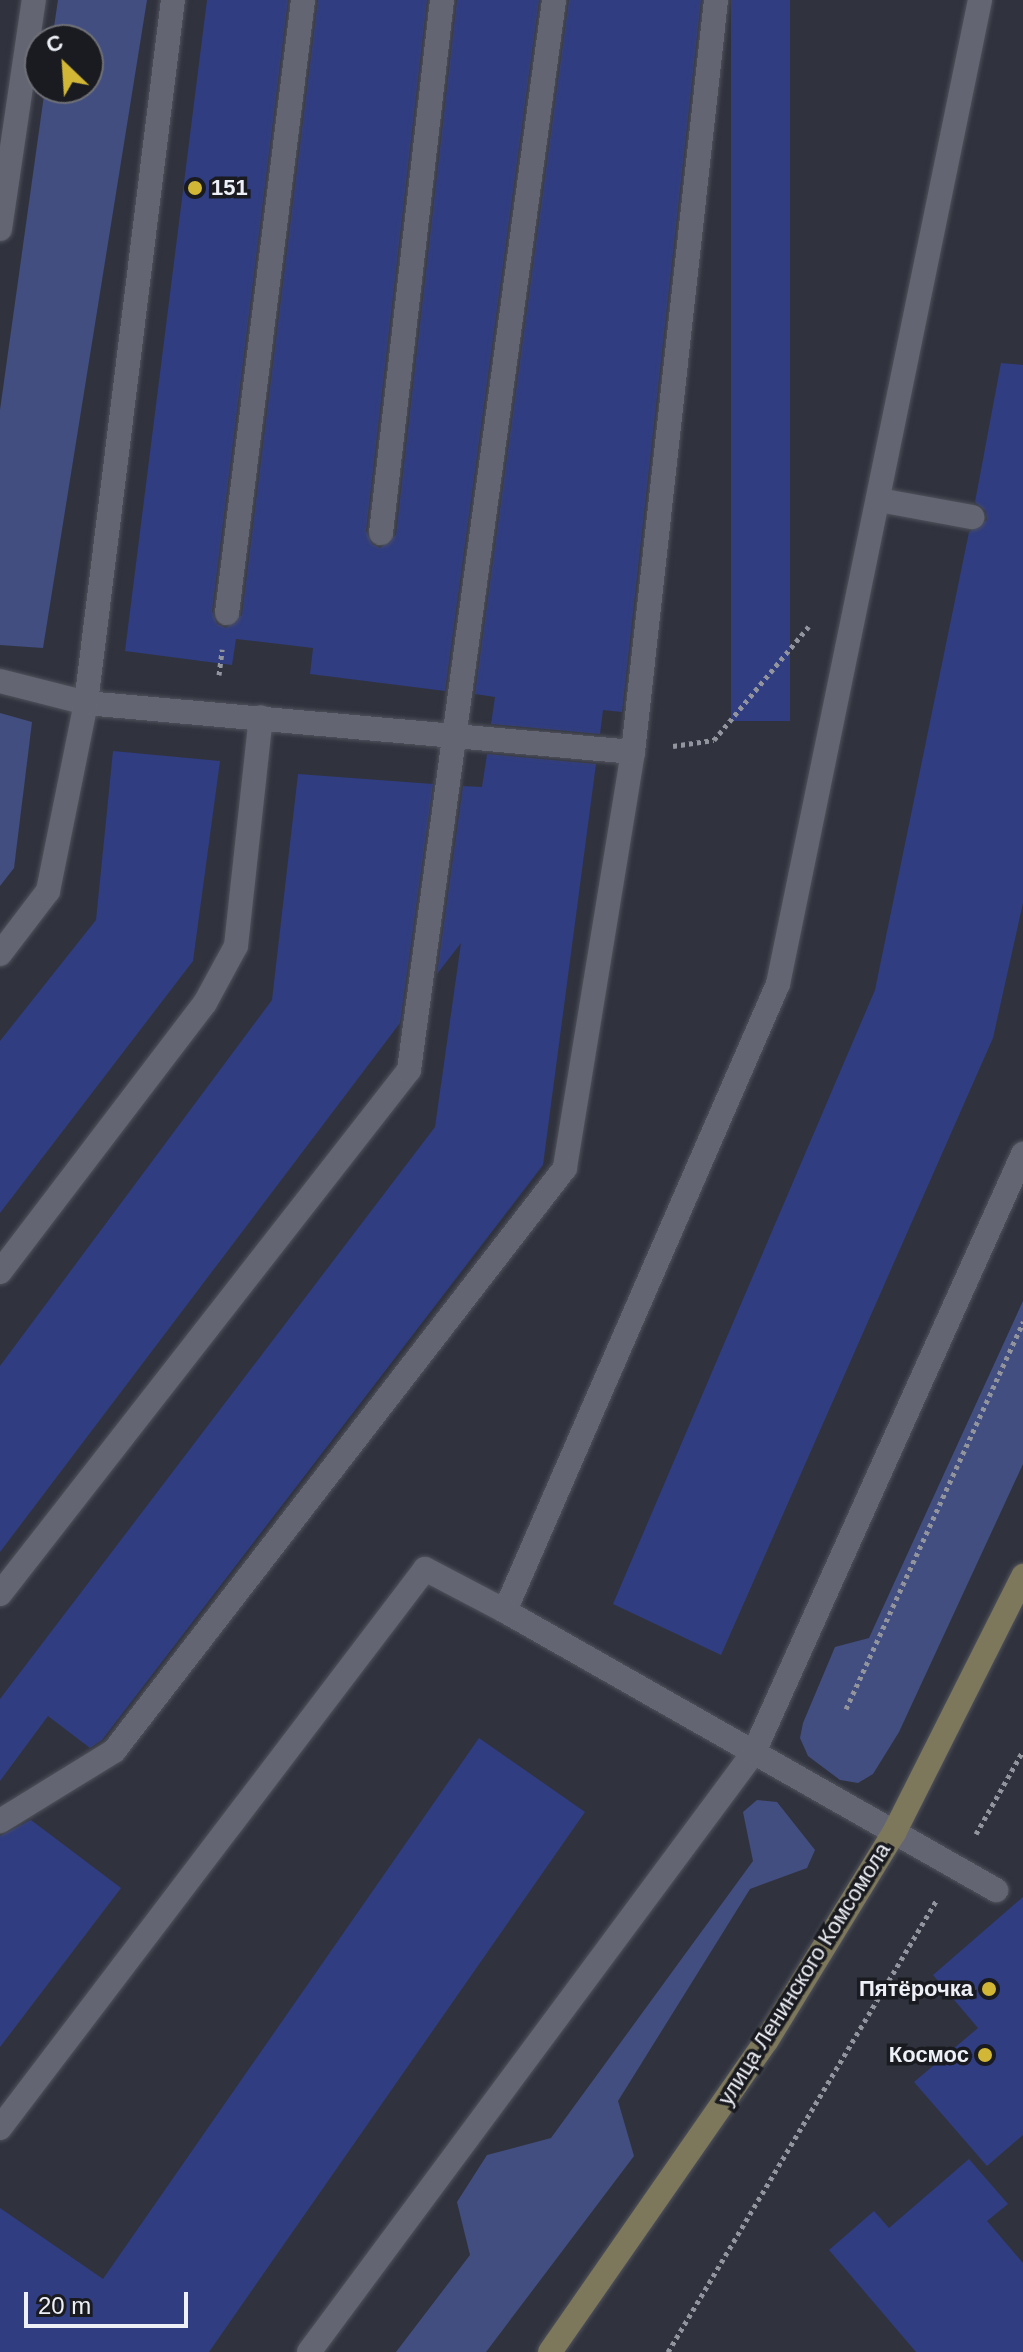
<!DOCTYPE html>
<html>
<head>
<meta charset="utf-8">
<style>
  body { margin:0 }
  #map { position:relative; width:1023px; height:2352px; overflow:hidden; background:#30333e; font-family:Helvetica,sans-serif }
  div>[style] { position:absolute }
  .green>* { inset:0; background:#424e80 }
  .building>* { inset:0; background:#303d81; transform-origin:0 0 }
  .path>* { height:5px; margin-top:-2.5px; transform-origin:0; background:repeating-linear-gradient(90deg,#93959e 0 4px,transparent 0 8px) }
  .roads { filter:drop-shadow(0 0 2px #50525b) drop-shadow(0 0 2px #50525b) }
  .service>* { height:24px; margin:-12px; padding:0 12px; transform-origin:12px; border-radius:12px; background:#636672 }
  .minor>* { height:24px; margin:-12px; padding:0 12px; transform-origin:12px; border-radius:12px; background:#636672 }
  .secondary>* { height:24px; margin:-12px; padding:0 12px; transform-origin:12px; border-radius:12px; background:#7d785c }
  .dots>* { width:22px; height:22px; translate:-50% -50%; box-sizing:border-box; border:4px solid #1a1b20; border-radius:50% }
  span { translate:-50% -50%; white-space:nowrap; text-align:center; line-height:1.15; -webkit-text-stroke:7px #1a1b20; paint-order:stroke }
  .poi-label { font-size:22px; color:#eef0f7; font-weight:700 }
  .left { translate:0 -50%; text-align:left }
  .right { translate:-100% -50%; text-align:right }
  .street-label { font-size:22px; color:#eef0f7 }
  .north { position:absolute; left:24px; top:24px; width:80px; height:80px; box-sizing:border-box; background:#1a1b20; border:2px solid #6f7076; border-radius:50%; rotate:335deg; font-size:22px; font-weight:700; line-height:32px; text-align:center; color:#eef0f7 }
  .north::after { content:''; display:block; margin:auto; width:28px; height:36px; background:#d2b736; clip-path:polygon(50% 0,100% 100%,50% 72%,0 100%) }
  .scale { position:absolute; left:24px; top:2292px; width:164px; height:36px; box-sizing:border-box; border:4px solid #eef0f7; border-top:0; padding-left:10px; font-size:24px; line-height:28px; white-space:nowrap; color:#eef0f7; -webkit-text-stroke:6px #1a1b20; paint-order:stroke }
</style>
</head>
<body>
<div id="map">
  <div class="green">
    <i style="clip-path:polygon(58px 0,147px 0,43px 648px,0 645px,0 410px,45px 88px,88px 88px,88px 40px,52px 40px)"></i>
    <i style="clip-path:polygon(0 713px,32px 722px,14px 868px,0 886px)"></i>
    <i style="clip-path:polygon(1023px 1301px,1023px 1464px,899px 1732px,873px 1774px,858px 1783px,840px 1780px,808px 1756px,800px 1738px,803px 1723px,835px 1647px,869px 1638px)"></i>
    <i style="clip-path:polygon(757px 1800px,777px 1802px,815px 1850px,807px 1868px,750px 1889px,618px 2101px,634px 2156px,486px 2352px,396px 2352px,470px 2255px,457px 2202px,487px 2155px,551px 2138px,753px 1861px,743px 1812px)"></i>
  </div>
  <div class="building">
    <i style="clip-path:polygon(207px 0,288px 0,212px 611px,217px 624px,226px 628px,242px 615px,318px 0,427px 0,366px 531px,372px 544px,380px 548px,396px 535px,457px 0,539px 0,445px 691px,310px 674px,313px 648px,236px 639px,232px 665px,125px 651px)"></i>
    <i style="clip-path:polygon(569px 0,701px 0,622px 712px,603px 710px,600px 734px,491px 724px,495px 697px,475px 694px)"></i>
    <i style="left:731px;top:0;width:59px;height:721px"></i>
    <i style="clip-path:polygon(1001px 363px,1023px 365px,1023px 903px,993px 1038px,721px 1655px,613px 1604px,875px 990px,969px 532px,987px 520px,986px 511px,975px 502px)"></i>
    <i style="clip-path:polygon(113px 751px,220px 761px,193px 961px,0 1213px,0 1041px,96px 920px)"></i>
    <i style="clip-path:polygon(487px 754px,596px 764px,543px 1165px,102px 1740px,90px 1748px,48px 1716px,0 1781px,0 1699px,435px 1127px,461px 943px,437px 974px,463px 786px,482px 787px)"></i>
    <i style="clip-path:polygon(298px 774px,433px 784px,400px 1023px,0 1552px,0 1366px,272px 1000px)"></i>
    <i style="clip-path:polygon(479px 1738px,585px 1812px,209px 2352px,0 2352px,0 2208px,103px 2279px)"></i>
    <i style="clip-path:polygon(31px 1820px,121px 1888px,0 2047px,0 1836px)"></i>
    <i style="clip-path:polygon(1023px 1897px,1023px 2135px,987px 2166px,914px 2082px,978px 2028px,933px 1975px)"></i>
    <i style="clip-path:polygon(969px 2159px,1008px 2204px,987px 2221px,1023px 2263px,1023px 2352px,916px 2352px,829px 2250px,874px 2211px,889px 2228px)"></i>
  </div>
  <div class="path">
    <i style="left:219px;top:675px;width:26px;rotate:-83deg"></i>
    <i style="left:673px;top:746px;width:41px;rotate:-8.3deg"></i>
    <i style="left:714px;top:740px;width:148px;rotate:-50.2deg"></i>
    <i style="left:846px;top:1709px;width:426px;rotate:-65.4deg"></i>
    <i style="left:976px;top:1834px;width:95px;rotate:-60.5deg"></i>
    <i style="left:668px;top:2352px;width:525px;rotate:-59.28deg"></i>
  </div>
  <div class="roads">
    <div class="service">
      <i style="left:980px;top:0;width:1005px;rotate:101.6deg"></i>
      <i style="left:778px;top:984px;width:684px;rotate:113.53deg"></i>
      <i style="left:505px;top:1611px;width:565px;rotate:29.61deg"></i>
      <i style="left:879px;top:500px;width:95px;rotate:10.4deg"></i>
      <i style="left:381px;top:533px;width:536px;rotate:-83.47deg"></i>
      <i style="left:227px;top:613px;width:618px;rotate:-82.93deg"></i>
      <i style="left:0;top:681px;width:89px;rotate:14.3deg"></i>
      <i style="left:86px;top:703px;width:549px;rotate:5.12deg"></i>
      <i style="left:633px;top:752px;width:422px;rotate:99.3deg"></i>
      <i style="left:565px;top:1168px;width:737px;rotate:127.72deg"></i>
      <i style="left:114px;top:1751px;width:134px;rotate:148.4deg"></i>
      <i style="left:633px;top:752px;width:757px;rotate:-83.7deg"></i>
      <i style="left:0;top:954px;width:79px;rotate:-52.7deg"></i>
      <i style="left:48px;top:891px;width:192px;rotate:-78.6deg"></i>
      <i style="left:86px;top:703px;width:708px;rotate:-82.95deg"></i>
      <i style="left:0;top:1272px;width:338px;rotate:-52.7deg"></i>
      <i style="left:205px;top:1003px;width:65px;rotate:-61.5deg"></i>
      <i style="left:236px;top:946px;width:230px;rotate:-83.8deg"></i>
      <i style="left:0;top:1594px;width:665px;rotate:-52.03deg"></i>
      <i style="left:409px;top:1070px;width:1080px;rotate:-82.28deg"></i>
      <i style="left:0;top:2128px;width:702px;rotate:-52.75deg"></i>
      <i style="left:425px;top:1569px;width:90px;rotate:27.7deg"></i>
      <i style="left:309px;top:2352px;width:747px;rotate:-53.44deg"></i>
      <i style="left:754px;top:1752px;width:656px;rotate:-65.78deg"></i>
    </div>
    <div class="minor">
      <i style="left:0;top:229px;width:232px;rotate:-81.6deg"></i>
    </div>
    <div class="secondary">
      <i style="left:550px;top:2352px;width:380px;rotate:-55.2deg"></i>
      <i style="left:767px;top:2040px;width:243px;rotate:-58.5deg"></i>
      <i style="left:894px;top:1833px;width:288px;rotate:-63.3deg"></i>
    </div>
  </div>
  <div class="dots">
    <i style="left:195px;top:188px;background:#d2b736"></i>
    <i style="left:989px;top:1989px;background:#d2b736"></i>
    <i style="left:985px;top:2055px;background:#d2b736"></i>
  </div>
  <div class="poi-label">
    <span class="left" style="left:211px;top:188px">151</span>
    <span class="right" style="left:973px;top:1989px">Пятёрочка</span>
    <span class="right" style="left:969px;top:2055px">Космос</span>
  </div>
  <div class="street-label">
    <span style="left:804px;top:1974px;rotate:-58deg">улица Ленинского Комсомола</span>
  </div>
  <div class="north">С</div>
  <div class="scale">20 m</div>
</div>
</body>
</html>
